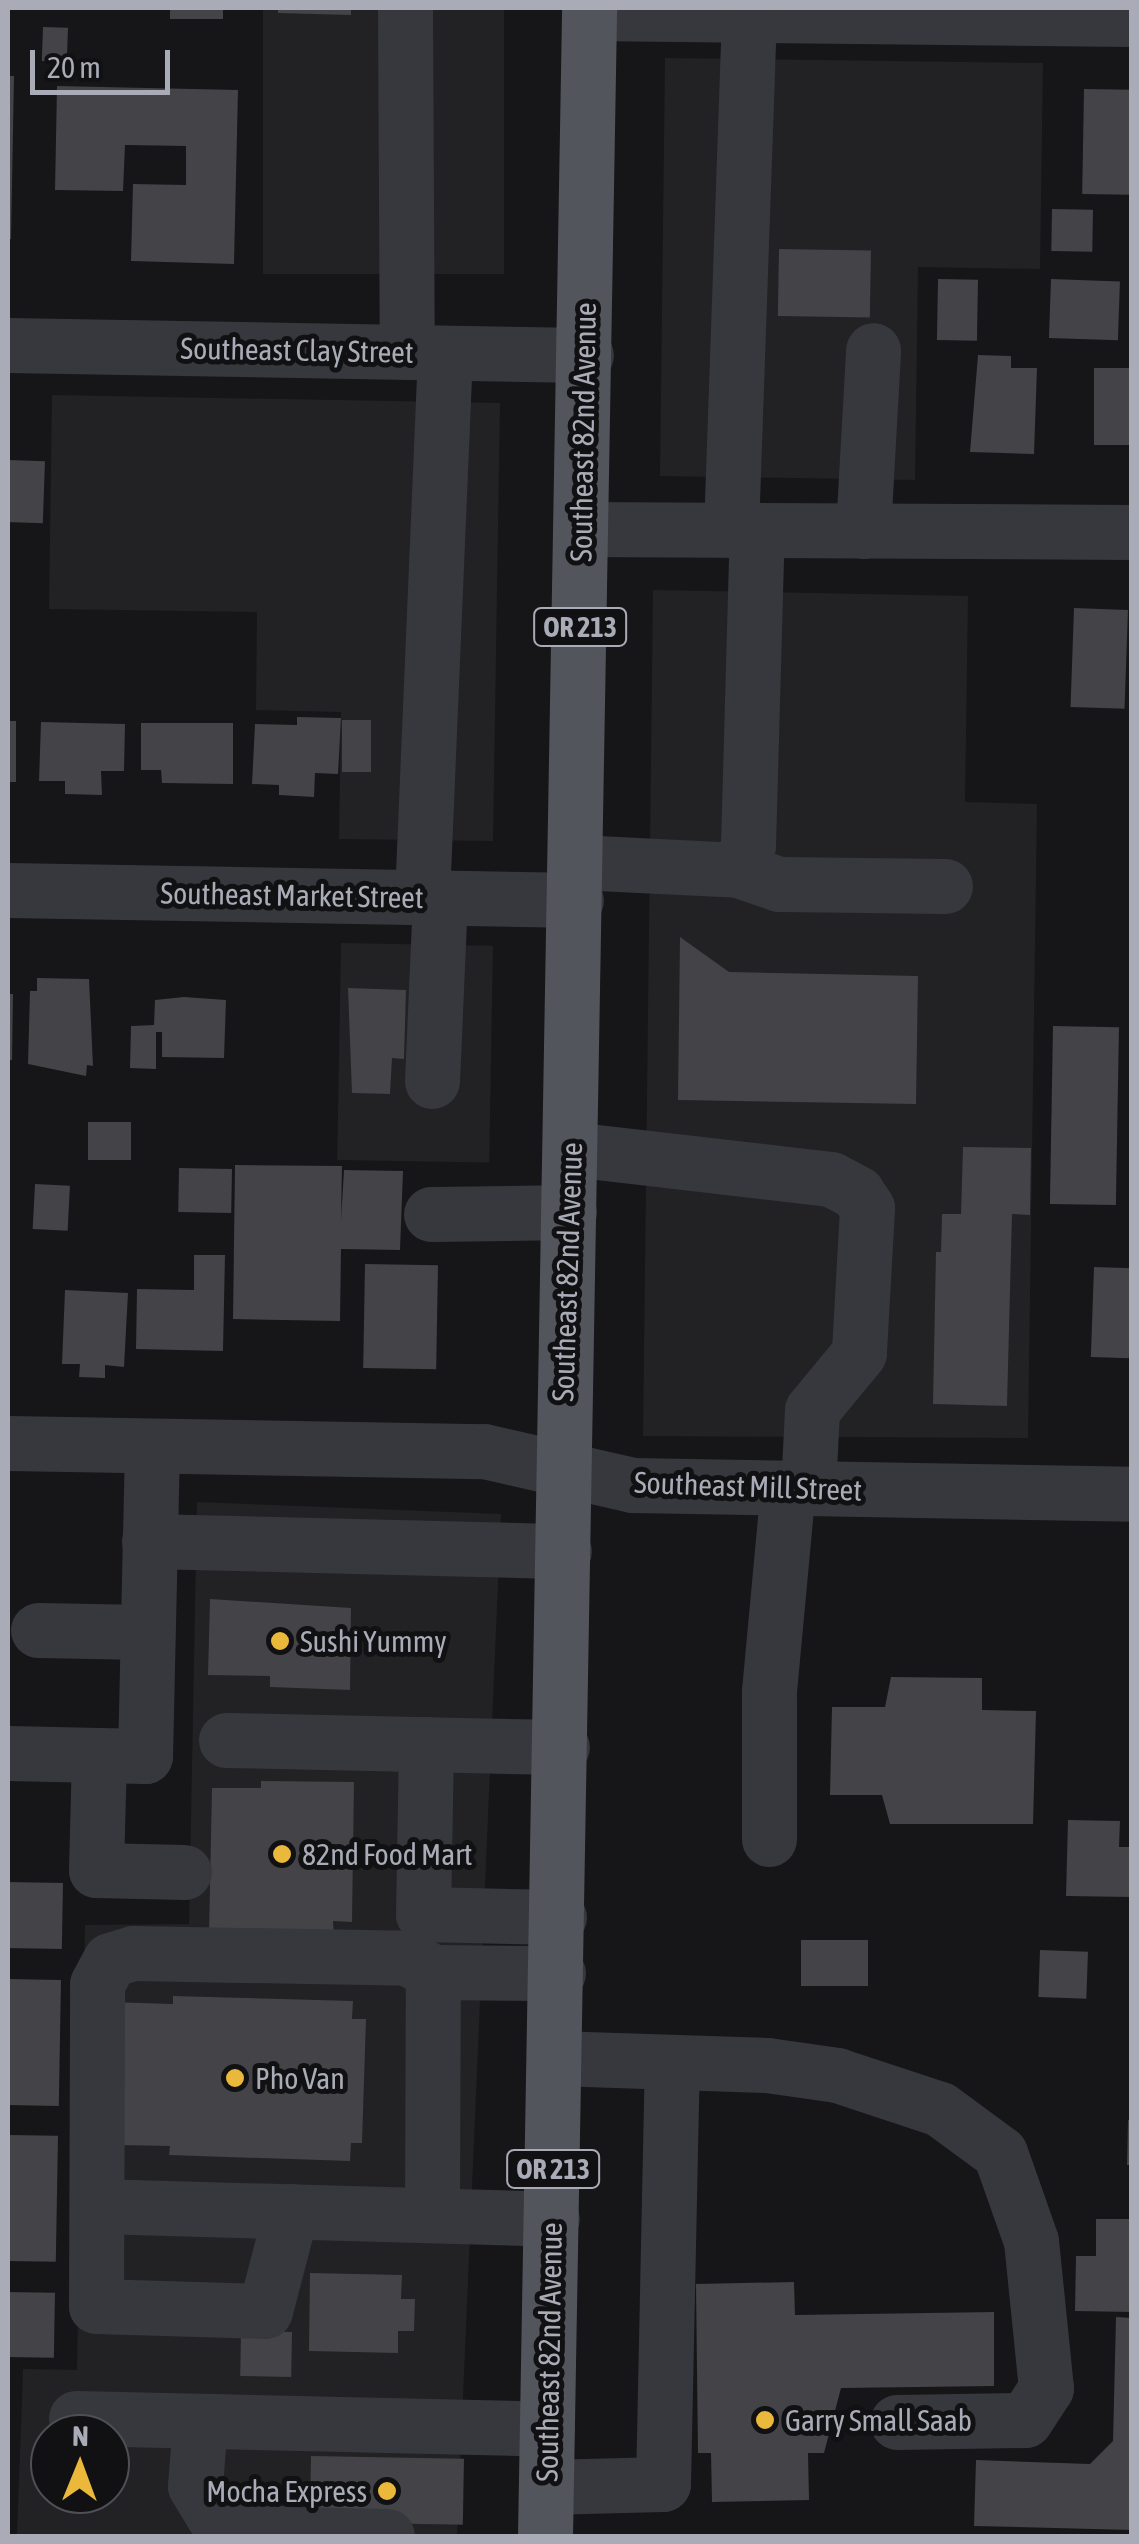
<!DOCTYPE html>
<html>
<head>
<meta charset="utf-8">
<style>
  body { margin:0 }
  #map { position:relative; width:1139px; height:2544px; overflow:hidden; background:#161618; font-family:"Asap Condensed",sans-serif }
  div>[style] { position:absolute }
  .built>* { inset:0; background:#222225; transform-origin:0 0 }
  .building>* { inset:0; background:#434348; transform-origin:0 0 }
  .minor>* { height:55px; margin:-27.5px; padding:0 27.5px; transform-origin:27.5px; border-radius:27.5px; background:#37383d }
  .major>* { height:55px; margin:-27.5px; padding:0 27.5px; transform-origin:27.5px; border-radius:27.5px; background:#53555c }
  .dots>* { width:28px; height:28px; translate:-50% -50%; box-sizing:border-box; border:5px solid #111113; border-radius:50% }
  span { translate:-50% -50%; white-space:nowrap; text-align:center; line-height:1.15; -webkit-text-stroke:10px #111113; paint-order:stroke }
  .shield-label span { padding:2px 8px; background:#111113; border:2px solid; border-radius:8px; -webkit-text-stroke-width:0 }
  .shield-label { font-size:28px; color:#a9acb7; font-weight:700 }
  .street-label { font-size:30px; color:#a9acb7 }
  .poi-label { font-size:30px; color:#a9acb7 }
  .left { translate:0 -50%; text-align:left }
  .right { translate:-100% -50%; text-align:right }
  .frame { position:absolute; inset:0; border:10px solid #a9acb7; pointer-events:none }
  .north { position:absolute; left:30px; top:2414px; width:100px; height:100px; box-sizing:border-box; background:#111113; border:2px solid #4e4f55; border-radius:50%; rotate:1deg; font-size:28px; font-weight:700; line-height:40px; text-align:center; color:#a9acb7 }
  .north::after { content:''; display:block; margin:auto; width:35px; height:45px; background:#eab93c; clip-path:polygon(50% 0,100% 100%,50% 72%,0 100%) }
  .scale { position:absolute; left:30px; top:50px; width:140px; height:45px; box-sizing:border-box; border:5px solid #a9acb7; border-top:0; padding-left:12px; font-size:30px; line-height:35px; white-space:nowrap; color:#a9acb7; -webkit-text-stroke:8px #111113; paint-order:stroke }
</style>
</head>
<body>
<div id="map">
  <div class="built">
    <i style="left:263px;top:8px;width:241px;height:266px"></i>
    <i style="clip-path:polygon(665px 58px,1043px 63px,1040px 269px,918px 267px,915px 480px,660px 476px)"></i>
    <i style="clip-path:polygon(52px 395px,500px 403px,493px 841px,339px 839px,341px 712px,256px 710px,257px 612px,49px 609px)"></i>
    <i style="clip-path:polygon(653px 590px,968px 596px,965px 802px,1037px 804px,1028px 1438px,643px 1436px)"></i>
    <i style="left:341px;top:943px;width:152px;height:217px;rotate:1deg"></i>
    <i style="clip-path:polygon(evenodd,197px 1502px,501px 1514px,457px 2536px,17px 2536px,23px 2369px,77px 2370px,85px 1925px,189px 1924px,197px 1502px,50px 2434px,110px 2434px,110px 2494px,50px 2494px,50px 2434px)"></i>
  </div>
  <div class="building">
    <i style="left:170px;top:8px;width:53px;height:11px"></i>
    <i style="clip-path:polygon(278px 8px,351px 8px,351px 15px,278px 13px)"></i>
    <i style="left:43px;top:27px;width:25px;height:34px;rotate:2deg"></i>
    <i style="clip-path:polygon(8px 76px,14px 76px,11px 239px,8px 239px)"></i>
    <i style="clip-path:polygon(57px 86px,238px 90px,234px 264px,131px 261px,133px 184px,186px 185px,186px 146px,125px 145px,123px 191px,55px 190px)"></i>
    <i style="left:1084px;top:89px;width:48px;height:105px;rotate:1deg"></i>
    <i style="left:1052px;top:209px;width:41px;height:42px;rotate:1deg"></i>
    <i style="left:779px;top:249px;width:92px;height:67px;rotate:1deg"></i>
    <i style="left:938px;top:279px;width:40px;height:61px;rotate:1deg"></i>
    <i style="left:1051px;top:279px;width:69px;height:59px;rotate:2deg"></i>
    <i style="clip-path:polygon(978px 355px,1011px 356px,1011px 368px,1037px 368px,1034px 454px,970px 452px)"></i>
    <i style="left:1094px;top:368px;width:38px;height:77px"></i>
    <i style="left:8px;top:460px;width:37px;height:62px;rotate:2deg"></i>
    <i style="left:1074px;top:608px;width:54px;height:99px;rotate:2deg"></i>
    <i style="clip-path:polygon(297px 717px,341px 718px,338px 774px,315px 773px,314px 797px,279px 795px,279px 785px,252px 784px,255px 724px,297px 725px)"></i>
    <i style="left:342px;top:720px;width:29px;height:52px"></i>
    <i style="left:8px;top:721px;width:8px;height:61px"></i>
    <i style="clip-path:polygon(41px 722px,125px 724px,124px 771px,101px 771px,102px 795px,65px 794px,65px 781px,39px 781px)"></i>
    <i style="clip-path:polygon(141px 723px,233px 723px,233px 784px,162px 783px,161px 770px,141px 770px)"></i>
    <i style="clip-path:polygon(680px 937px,729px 972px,918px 976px,916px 1104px,678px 1100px)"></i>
    <i style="clip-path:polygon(37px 978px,89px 979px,93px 1066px,87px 1065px,86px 1076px,28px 1064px,30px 991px,37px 991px)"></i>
    <i style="clip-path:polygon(348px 988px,406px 990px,404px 1059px,392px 1058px,390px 1094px,352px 1093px)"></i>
    <i style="clip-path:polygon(8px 994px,13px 994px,12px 1060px,8px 1060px)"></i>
    <i style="clip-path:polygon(184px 997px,226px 1000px,224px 1058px,162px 1057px,162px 1032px,156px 1032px,156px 1069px,130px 1068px,131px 1026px,154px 1025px,155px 1000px)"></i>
    <i style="left:1053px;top:1026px;width:66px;height:178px;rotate:1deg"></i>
    <i style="left:88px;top:1122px;width:43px;height:38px"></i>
    <i style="clip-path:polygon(963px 1147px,1031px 1148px,1030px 1215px,1012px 1214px,1007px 1406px,933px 1404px,936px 1252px,941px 1252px,942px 1214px,961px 1214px)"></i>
    <i style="clip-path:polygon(235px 1165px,342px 1166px,341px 1220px,344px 1170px,403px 1171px,400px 1250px,341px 1249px,340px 1321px,233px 1319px)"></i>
    <i style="left:179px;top:1168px;width:53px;height:44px;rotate:1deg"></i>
    <i style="left:35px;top:1184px;width:35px;height:45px;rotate:3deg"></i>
    <i style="clip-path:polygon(194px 1255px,225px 1255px,223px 1351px,136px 1349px,137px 1289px,194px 1290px)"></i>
    <i style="left:365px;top:1264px;width:73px;height:104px;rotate:1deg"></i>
    <i style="left:1094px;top:1267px;width:38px;height:90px;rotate:2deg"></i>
    <i style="clip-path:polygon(65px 1290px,128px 1293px,124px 1367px,105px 1365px,105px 1378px,79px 1377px,80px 1364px,62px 1364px)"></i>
    <i style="clip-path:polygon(210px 1599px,351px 1608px,350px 1690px,270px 1687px,270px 1676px,208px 1675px)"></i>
    <i style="clip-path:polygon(891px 1677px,982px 1678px,982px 1710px,1036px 1711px,1033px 1824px,890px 1824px,882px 1795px,830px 1795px,832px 1707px,885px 1707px)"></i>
    <i style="clip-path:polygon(261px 1781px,354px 1782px,352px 1922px,333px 1921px,334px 1937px,209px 1934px,212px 1788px,261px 1788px)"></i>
    <i style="clip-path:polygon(1068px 1820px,1120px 1821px,1119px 1847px,1132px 1847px,1132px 1897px,1066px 1896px)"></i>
    <i style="left:8px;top:1882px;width:55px;height:66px;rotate:1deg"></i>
    <i style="left:801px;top:1940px;width:67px;height:46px"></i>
    <i style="left:1040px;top:1950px;width:48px;height:47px;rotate:2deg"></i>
    <i style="left:8px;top:1979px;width:53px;height:126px;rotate:1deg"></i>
    <i style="clip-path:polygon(173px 1996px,353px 2001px,352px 2019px,366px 2019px,362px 2143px,351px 2143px,350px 2161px,169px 2155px,170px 2146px,119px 2145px,108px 2002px,173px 2004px)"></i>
    <i style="clip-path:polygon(1128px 2120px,1132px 2121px,1132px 2165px,1127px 2165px)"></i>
    <i style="left:8px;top:2135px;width:50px;height:126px;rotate:1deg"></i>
    <i style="clip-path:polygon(1096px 2219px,1132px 2219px,1132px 2312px,1075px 2311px,1076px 2256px,1096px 2256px)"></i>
    <i style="clip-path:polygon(310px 2273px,402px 2275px,401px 2299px,415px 2299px,414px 2331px,398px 2331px,398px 2353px,309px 2351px)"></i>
    <i style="clip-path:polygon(794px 2282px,795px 2315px,994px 2312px,994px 2386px,841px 2388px,824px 2453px,808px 2453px,809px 2500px,712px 2502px,711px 2453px,698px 2453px,696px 2284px)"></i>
    <i style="left:8px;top:2292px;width:47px;height:65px;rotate:1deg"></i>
    <i style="clip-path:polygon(1116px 2317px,1132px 2318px,1132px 2530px,974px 2526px,976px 2460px,1090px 2464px,1113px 2441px)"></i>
    <i style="left:241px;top:2331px;width:51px;height:45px;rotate:1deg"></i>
    <i style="left:311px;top:2456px;width:153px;height:66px;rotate:1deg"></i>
  </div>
  <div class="minor">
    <i style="left:405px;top:8px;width:344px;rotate:89.7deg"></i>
    <i style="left:589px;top:13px;width:543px;rotate:0.63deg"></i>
    <i style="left:8px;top:345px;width:578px;rotate:0.99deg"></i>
    <i style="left:581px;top:529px;width:551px;rotate:0.31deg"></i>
    <i style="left:731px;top:530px;width:515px;rotate:-88deg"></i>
    <i style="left:863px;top:531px;width:181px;rotate:-86.8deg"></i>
    <i style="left:577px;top:862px;width:161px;rotate:2.8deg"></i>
    <i style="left:738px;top:870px;width:27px;rotate:-68deg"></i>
    <i style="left:748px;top:845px;width:315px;rotate:-88.4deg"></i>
    <i style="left:738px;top:870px;width:43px;rotate:18.9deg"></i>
    <i style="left:779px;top:884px;width:166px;rotate:0.7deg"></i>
    <i style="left:8px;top:890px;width:568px;rotate:1.01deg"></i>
    <i style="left:422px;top:897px;width:544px;rotate:-87.58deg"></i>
    <i style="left:432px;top:1081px;width:184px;rotate:-87.5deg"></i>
    <i style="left:571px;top:1149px;width:262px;rotate:6.6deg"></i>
    <i style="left:831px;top:1179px;width:30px;rotate:28deg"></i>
    <i style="left:857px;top:1193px;width:18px;rotate:56deg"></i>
    <i style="left:867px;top:1208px;width:145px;rotate:93.2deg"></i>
    <i style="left:859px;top:1353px;width:74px;rotate:129.5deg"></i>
    <i style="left:812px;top:1410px;width:78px;rotate:92.9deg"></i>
    <i style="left:431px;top:1214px;width:138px;rotate:-0.8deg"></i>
    <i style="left:8px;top:1443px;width:476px;rotate:1deg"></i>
    <i style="left:484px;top:1451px;width:153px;rotate:12.9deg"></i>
    <i style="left:633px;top:1485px;width:499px;rotate:1deg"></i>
    <i style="left:149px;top:1541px;width:415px;rotate:1.4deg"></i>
    <i style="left:38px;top:1630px;width:109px;rotate:1.1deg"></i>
    <i style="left:226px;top:1740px;width:336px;rotate:1.2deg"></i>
    <i style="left:426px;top:1744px;width:170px;rotate:91deg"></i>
    <i style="left:423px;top:1914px;width:136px;rotate:1.3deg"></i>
    <i style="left:8px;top:1753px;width:137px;rotate:1.3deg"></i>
    <i style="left:145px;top:1756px;width:310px;rotate:-88.7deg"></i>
    <i style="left:99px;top:1755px;width:115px;rotate:91.5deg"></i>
    <i style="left:96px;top:1870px;width:88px;rotate:1.3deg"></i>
    <i style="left:769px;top:1839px;width:148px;rotate:-90deg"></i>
    <i style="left:769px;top:1691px;width:204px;rotate:-84.7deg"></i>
    <i style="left:556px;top:2058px;width:211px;rotate:1.9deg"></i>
    <i style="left:767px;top:2065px;width:71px;rotate:8.1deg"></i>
    <i style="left:837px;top:2075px;width:108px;rotate:18.3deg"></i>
    <i style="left:940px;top:2109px;width:74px;rotate:36.3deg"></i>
    <i style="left:1000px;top:2153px;width:93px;rotate:70.6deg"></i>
    <i style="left:1031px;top:2241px;width:148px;rotate:84.2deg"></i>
    <i style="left:1046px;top:2388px;width:38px;rotate:123deg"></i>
    <i style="left:1025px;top:2420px;width:128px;rotate:179.1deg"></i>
    <i style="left:97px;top:2206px;width:455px;rotate:1.6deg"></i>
    <i style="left:291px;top:2211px;width:103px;rotate:104.6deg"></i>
    <i style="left:265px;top:2311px;width:169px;rotate:-178.3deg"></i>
    <i style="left:96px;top:2306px;width:322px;rotate:-89.8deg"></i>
    <i style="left:97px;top:1984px;width:27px;rotate:-62deg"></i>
    <i style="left:110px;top:1960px;width:24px;rotate:-17deg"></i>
    <i style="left:133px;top:1953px;width:274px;rotate:1deg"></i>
    <i style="left:407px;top:1958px;width:30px;rotate:28deg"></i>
    <i style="left:433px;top:1972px;width:125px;rotate:0.5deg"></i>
    <i style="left:432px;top:2215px;width:243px;rotate:-89.8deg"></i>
    <i style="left:76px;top:2418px;width:471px;rotate:1.3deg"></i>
    <i style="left:200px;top:2421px;width:65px;rotate:94.4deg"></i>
    <i style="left:195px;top:2486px;width:42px;rotate:58.6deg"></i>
    <i style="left:217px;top:2522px;width:70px;rotate:9.9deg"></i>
    <i style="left:286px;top:2534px;width:101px;rotate:1.1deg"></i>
    <i style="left:546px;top:2487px;width:117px;rotate:-1.5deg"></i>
    <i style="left:663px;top:2484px;width:421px;rotate:-88.8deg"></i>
  </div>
  <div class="major">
    <i style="left:545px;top:2536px;width:2528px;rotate:-89deg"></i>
  </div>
  <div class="dots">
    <i style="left:280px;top:1641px;background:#eab93c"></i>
    <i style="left:282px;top:1854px;background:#eab93c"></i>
    <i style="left:235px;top:2078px;background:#eab93c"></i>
    <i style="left:765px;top:2420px;background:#eab93c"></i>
    <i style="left:387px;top:2491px;background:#eab93c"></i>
  </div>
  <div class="shield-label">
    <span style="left:580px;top:627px">OR 213</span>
    <span style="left:553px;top:2169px">OR 213</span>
  </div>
  <div class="street-label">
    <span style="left:297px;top:350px;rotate:1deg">Southeast Clay Street</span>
    <span style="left:583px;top:432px;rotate:-89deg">Southeast 82nd Avenue</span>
    <span style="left:292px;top:895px;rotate:1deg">Southeast Market Street</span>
    <span style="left:567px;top:1272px;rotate:-88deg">Southeast 82nd Avenue</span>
    <span style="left:748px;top:1486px;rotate:2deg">Southeast Mill Street</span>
    <span style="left:549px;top:2352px;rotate:-89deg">Southeast 82nd Avenue</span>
  </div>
  <div class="poi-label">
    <span class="left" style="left:300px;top:1641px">Sushi Yummy</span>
    <span class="left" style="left:302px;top:1854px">82nd Food Mart</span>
    <span class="left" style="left:255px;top:2078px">Pho Van</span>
    <span class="left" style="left:785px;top:2420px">Garry Small Saab</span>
    <span class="right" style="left:367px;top:2491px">Mocha Express</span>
  </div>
  <div class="frame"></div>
  <div class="north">N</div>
  <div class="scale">20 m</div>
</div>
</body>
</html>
